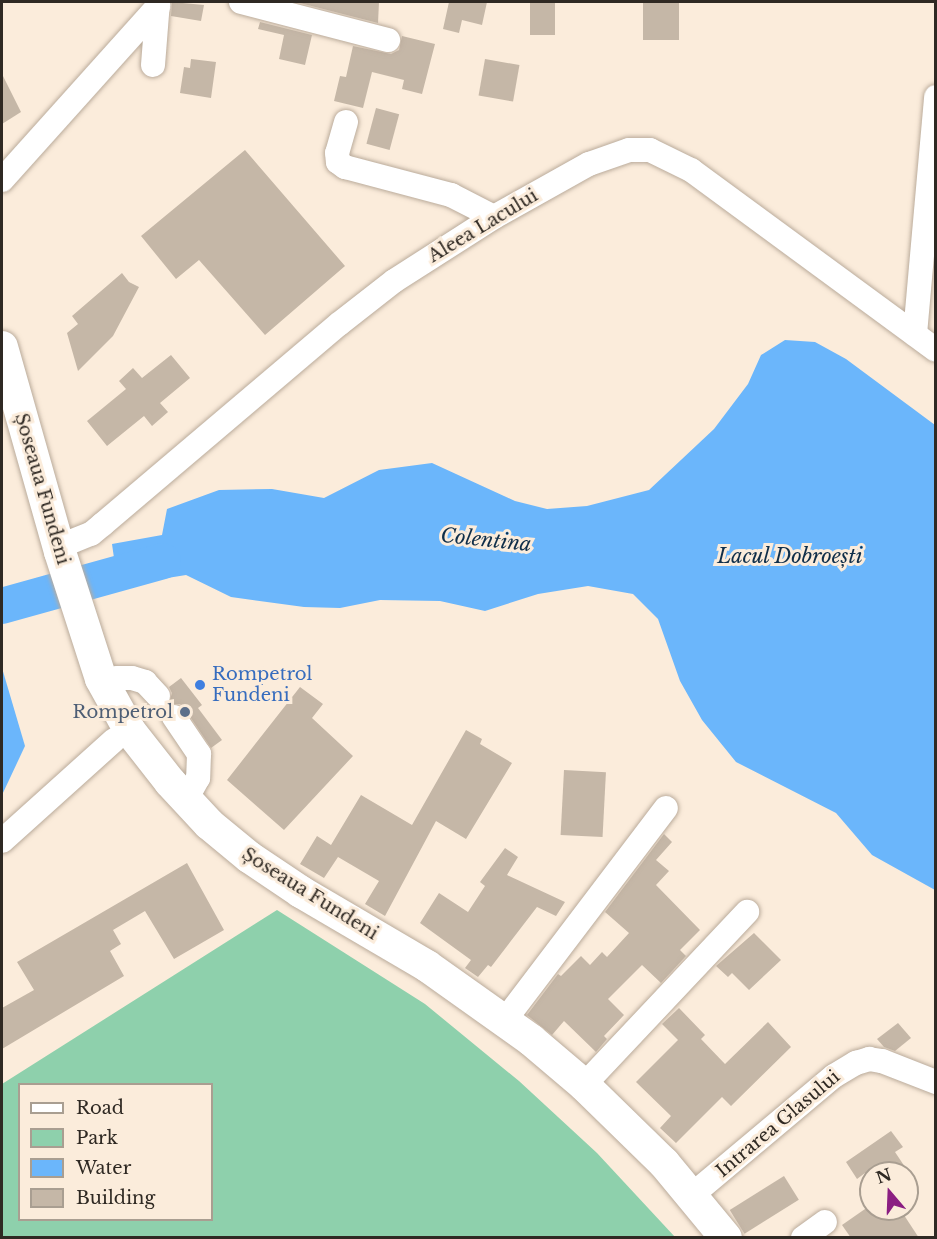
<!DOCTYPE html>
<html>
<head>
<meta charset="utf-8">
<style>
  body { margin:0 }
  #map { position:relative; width:937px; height:1239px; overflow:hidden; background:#fbecdb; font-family:"Libre Baskerville",serif }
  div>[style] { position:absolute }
  .green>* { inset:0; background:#8ed0ac }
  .water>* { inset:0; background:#6bb6fb }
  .river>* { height:36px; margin:-18px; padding:0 18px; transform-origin:18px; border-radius:18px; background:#6bb6fb }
  .building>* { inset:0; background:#c5b7a7; transform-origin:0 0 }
  .roads { filter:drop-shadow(0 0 2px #baab9b) drop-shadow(0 0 2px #baab9b) }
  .minor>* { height:24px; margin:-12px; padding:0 12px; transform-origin:12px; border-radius:12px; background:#fff }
  .major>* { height:32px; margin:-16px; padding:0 16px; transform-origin:16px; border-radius:16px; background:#fff }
  .dots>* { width:16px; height:16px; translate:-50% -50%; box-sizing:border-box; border:3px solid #fbecdb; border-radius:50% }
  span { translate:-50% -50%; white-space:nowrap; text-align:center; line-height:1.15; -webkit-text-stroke:6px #fbecdb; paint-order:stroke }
  .street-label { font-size:18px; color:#2f2923 }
  .shop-label { font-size:18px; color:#366cbe }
  .left { translate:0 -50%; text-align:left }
  .service-label { font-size:18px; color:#4e5e75 }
  .right { translate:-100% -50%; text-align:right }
  .water-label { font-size:20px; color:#0f2e49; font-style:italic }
  .frame { position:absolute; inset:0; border:3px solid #2f2923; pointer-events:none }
  .legend { position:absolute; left:18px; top:1083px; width:195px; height:138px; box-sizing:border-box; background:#fbecdb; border:2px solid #a99e91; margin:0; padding:8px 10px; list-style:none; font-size:18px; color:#2f2923 }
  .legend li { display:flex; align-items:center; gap:12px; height:30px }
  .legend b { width:30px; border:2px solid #a99e91 }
  .north { position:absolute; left:859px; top:1161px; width:60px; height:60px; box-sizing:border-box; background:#fbecdb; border:2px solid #a99e91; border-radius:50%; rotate:341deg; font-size:16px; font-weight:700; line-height:24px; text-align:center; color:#2f2923 }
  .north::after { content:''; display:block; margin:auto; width:21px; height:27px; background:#8b1e82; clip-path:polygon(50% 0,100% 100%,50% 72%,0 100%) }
</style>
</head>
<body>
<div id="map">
  <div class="green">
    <i style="clip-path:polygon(evenodd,277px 910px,425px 1004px,519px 1081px,597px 1153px,675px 1237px,2px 1237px,2px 1084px,277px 910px,20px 1084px,212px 1084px,212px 1220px,20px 1220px,20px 1084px)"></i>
  </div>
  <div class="water">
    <i style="clip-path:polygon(785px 340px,815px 342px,846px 359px,935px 425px,935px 890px,872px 855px,836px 813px,736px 762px,702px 720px,680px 681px,658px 619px,633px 594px,588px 586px,538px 594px,485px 611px,440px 601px,380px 600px,340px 608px,304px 607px,231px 597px,186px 575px,118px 586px,112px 544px,162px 535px,167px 509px,219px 490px,272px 489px,324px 498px,379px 470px,432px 463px,515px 501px,547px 509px,587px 506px,649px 490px,714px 429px,748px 384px,761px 355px)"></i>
    <i style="clip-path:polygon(2px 668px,25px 746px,2px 795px)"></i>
  </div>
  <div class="river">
    <i style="left:2px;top:606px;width:167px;rotate:-15.6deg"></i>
  </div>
  <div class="building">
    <i style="clip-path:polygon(172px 2px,204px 5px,201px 21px,171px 16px)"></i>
    <i style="clip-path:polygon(296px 2px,379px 2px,378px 23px)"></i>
    <i style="clip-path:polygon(449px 2px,487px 2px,482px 25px,462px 20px,459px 33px,443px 29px)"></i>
    <i style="left:530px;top:2px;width:25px;height:33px"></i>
    <i style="left:643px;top:2px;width:36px;height:38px"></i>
    <i style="clip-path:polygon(260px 22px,312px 35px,305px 65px,279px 59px,284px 35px,258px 29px)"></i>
    <i style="clip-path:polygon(402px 36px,435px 44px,422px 94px,402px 89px,404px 80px,372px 72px,363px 108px,334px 101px,340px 76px,346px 77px,353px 46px,391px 54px,399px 50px)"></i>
    <i style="clip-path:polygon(191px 59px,216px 62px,211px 98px,180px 93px,184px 67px,190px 68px)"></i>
    <i style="left:485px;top:59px;width:35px;height:37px;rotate:10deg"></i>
    <i style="clip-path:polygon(2px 74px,21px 112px,2px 124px)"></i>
    <i style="left:376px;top:108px;width:24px;height:37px;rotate:15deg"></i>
    <i style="clip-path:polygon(245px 150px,345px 266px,265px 335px,199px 260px,176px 279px,141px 236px)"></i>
    <i style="clip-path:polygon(122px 273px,129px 282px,139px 287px,113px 336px,78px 371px,67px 333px,78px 324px,72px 316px)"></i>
    <i style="clip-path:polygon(171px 355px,190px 378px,160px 403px,168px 412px,152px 426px,144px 416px,107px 446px,87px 421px,126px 389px,119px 381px,133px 368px,142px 378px)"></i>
    <i style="clip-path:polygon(181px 678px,202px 705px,198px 708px,222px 740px,211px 748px,185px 709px,180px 704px,169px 704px,172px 693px,169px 687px)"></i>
    <i style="clip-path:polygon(300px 687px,323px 704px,312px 718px,353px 756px,284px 830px,227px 780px)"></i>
    <i style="clip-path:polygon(466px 730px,482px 739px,480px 744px,512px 763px,466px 839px,436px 821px,385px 916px,365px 904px,379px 881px,338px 857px,324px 878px,300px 864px,317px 836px,331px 845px,361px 795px,412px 825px)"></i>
    <i style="left:564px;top:770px;width:42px;height:65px;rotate:3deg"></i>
    <i style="clip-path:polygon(664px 834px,672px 842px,656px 860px,669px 871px,656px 885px,700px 930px,680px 950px,686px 956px,661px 983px,642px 965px,608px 999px,624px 1015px,604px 1036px,607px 1039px,596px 1052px,564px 1021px,552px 1035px,527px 1015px,558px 974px,561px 976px,581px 956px,590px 965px,602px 952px,607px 957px,629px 933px,605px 912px)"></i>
    <i style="clip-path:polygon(505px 848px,518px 857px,507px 875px,565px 902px,556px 916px,537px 907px,491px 967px,488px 965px,478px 977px,465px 968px,471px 960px,420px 923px,439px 893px,468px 912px,485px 886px,480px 882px)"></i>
    <i style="clip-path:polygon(187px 863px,224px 930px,174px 959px,145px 911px,113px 930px,121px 944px,110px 951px,124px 976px,2px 1049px,2px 1008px,34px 990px,17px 962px)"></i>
    <i style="clip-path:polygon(754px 933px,781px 960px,749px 990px,732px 973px,728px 977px,716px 966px)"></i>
    <i style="clip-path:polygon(679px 1008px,705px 1035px,701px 1039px,725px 1064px,768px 1022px,791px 1047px,731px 1106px,722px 1097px,676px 1143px,660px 1128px,671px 1116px,636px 1082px,678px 1040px,662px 1024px)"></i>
    <i style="clip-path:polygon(898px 1023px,911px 1038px,895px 1051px,884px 1047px,877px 1039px)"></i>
    <i style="clip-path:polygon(891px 1131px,903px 1147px,895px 1152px,909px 1173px,865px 1173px,857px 1179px,846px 1162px)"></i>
    <i style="left:784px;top:1176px;width:28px;height:64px;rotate:58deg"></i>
    <i style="clip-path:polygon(865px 1209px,900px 1209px,919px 1238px,851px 1238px,842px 1225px)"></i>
  </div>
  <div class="roads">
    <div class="minor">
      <i style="left:241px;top:2px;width:152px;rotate:14.5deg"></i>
      <i style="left:153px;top:65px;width:63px;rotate:-85.5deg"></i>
      <i style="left:346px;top:122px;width:32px;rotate:106deg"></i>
      <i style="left:337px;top:153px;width:9px;rotate:84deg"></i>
      <i style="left:338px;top:162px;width:9px;rotate:36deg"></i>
      <i style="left:345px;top:167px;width:110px;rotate:14.8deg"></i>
      <i style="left:451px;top:195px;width:48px;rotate:27.1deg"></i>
      <i style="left:2px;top:180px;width:234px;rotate:-48.1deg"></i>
      <i style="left:915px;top:334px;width:238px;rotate:-84.9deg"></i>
      <i style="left:58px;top:547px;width:35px;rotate:-22deg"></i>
      <i style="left:91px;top:534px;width:16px;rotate:-40deg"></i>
      <i style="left:103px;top:524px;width:309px;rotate:-40.3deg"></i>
      <i style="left:339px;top:324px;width:70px;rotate:-38deg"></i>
      <i style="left:394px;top:281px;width:119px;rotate:-32.6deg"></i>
      <i style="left:494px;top:217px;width:109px;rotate:-29.2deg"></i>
      <i style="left:589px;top:164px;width:42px;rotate:-19.3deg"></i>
      <i style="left:629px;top:150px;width:21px"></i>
      <i style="left:650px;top:150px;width:46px;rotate:26deg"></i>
      <i style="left:691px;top:170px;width:303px;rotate:36.3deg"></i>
      <i style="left:102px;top:683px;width:16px;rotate:-18deg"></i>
      <i style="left:117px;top:678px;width:15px"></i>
      <i style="left:132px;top:678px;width:14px;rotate:17deg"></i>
      <i style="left:145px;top:682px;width:19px;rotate:47deg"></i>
      <i style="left:174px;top:717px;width:45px;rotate:56deg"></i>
      <i style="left:199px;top:754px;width:24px;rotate:92deg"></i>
      <i style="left:198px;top:778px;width:25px;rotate:119deg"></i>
      <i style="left:2px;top:841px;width:151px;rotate:-42deg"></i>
      <i style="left:505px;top:1020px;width:266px;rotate:-52.8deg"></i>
      <i style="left:584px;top:1085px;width:238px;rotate:-46.7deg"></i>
      <i style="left:692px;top:1195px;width:185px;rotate:-40deg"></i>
      <i style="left:834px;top:1076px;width:26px;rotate:-31deg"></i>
      <i style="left:856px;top:1063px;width:14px;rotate:-17deg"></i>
      <i style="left:869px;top:1059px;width:13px;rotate:9deg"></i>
      <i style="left:882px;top:1061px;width:58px;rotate:21.3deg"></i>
      <i style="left:803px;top:1238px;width:27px;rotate:-36deg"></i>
    </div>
    <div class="major">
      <i style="left:2px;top:347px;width:213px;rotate:74.2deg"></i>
      <i style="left:60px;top:552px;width:133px;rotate:72.1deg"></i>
      <i style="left:101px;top:679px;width:60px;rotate:60.9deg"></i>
      <i style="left:130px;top:731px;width:65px;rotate:51.9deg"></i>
      <i style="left:170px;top:782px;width:57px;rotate:47.1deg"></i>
      <i style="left:209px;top:824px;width:52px;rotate:39.5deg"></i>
      <i style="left:249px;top:857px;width:63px;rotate:33.9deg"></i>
      <i style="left:301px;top:892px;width:146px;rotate:30.4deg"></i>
      <i style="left:427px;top:966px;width:128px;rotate:35.4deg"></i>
      <i style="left:531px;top:1040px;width:70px;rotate:40.3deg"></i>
      <i style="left:584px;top:1085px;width:112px;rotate:44.3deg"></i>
      <i style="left:664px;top:1163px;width:97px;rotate:50.4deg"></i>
    </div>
  </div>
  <div class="dots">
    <i style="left:200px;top:685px;background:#3f7fe0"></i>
    <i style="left:185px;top:712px;background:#5c6f8a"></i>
  </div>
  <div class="street-label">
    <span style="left:483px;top:226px;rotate:-31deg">Aleea Lacului</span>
    <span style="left:42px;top:489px;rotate:74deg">Șoseaua Fundeni</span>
    <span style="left:310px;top:894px;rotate:32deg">Șoseaua Fundeni</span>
    <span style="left:778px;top:1124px;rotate:-40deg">Intrarea Glasului</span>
  </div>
  <div class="shop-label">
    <span class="left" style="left:212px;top:685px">Rompetrol<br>Fundeni</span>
  </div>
  <div class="service-label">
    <span class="right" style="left:173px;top:712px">Rompetrol</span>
  </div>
  <div class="water-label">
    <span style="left:486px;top:540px;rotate:6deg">Colentina</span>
    <span style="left:790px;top:556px">Lacul Dobroești</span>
  </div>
  <div class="frame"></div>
  <ul class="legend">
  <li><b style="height:8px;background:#fff"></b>Road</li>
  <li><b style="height:16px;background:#8ed0ac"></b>Park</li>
  <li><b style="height:16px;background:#6bb6fb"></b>Water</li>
  <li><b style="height:16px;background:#c5b7a7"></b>Building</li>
  </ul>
  <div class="north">N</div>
</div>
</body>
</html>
